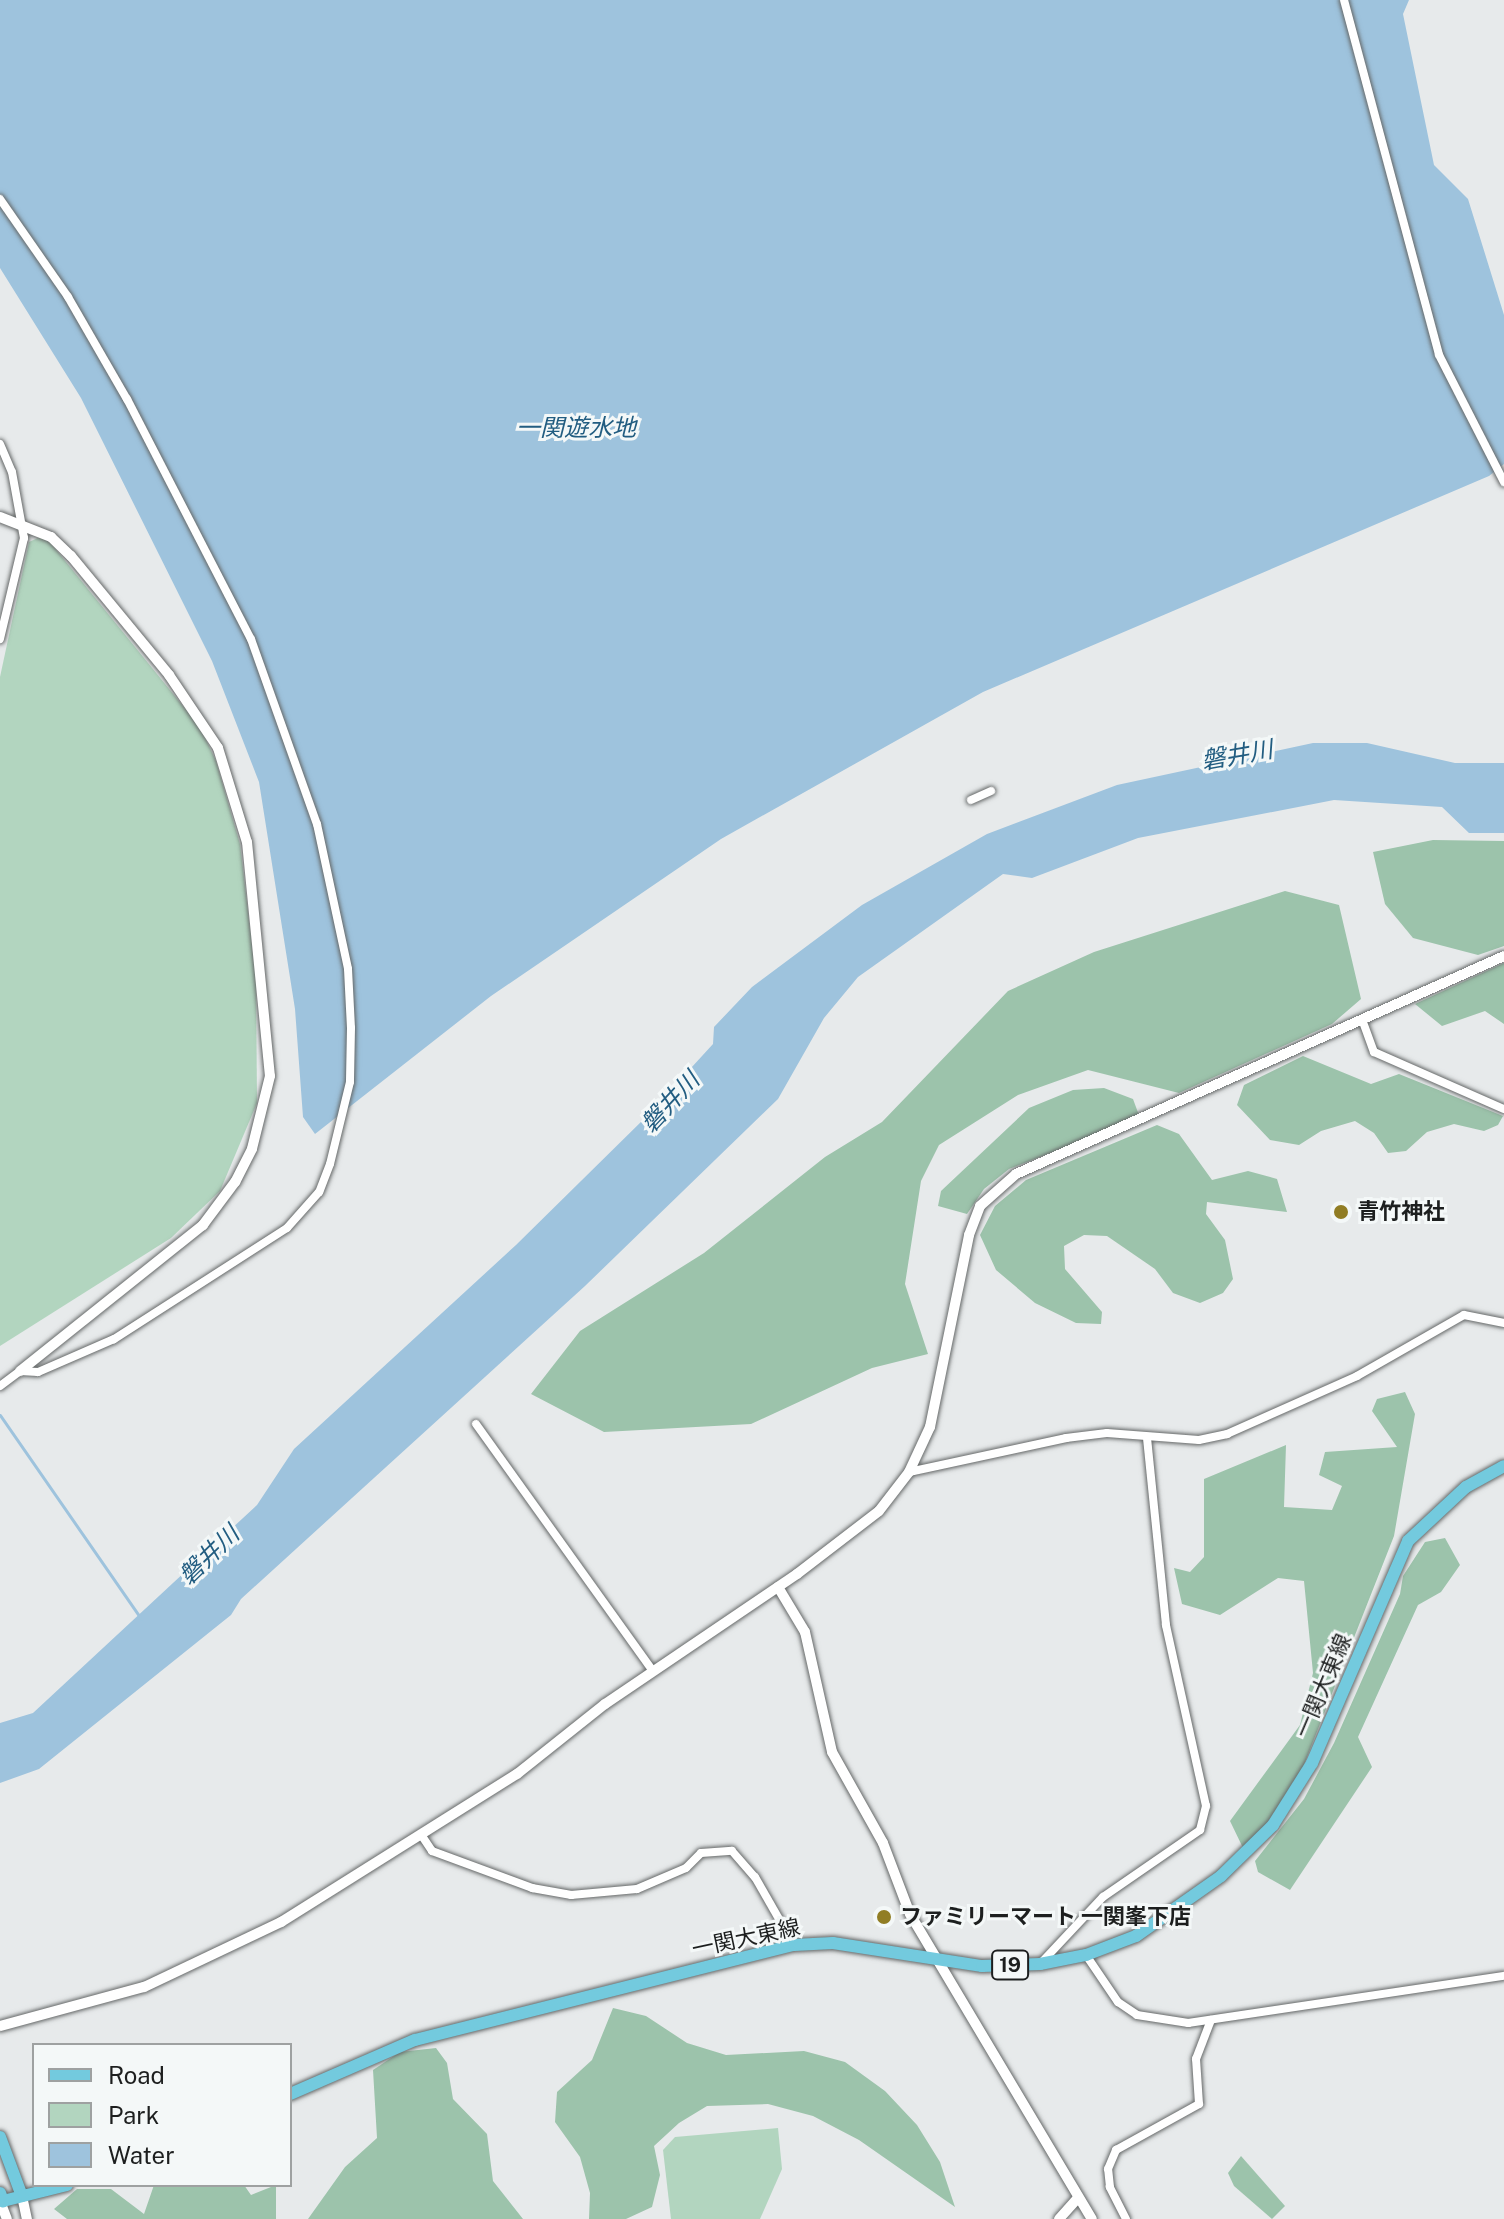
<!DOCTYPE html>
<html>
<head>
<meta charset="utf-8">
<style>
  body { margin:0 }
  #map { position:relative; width:1504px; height:2219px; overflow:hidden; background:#e7eaeb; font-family:"Public Sans","Noto Sans JP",sans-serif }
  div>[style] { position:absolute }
  .green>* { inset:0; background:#b2d5bf }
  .forest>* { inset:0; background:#9cc3ab }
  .water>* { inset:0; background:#9ec3dd }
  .stream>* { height:3px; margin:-1.5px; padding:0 1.5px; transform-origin:1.5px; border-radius:1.5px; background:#9ec3dd }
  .roads { filter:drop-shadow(0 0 2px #656868) drop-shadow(0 0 2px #656868) }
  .minor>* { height:8px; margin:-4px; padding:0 4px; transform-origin:4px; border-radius:4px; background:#fff }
  .tertiary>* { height:10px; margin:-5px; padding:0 5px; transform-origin:5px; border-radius:5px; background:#fff }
  .primary>* { height:12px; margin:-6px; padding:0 6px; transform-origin:6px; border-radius:6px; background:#73cade }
  .dots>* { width:22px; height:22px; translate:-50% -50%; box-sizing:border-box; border:4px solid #f4f8f8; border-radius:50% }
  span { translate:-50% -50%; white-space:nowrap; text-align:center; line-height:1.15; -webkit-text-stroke:6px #f4f8f8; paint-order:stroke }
  .shield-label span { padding:2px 6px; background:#f4f8f8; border:2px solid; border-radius:6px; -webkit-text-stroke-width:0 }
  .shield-label { font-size:20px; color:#1d1f1f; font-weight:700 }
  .poi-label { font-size:22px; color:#1d1f1f; font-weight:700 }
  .left { translate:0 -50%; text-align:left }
  .street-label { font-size:22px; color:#1d1f1f }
  .water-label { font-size:24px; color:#225d81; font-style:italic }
  .legend { position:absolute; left:32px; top:2043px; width:260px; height:144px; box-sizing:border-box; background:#f4f8f8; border:2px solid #9ea1a1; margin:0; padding:10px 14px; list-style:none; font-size:24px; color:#1d1f1f }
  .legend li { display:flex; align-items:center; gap:16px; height:40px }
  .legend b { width:40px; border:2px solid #9ea1a1 }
</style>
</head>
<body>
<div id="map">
  <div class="green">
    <i style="clip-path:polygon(40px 537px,49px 541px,200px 727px,216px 761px,240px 844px,256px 979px,257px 1103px,220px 1191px,171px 1238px,0 1346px,0 677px,29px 542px)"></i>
    <i style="clip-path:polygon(778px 2128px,782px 2169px,760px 2219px,671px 2219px,663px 2150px,675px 2137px)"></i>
  </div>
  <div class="forest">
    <i style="clip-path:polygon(1433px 840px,1504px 841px,1504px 946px,1478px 955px,1413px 938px,1385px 904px,1373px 852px)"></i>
    <i style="clip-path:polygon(1285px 891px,1339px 905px,1361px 999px,1332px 1024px,1179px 1093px,1088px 1070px,1018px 1095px,939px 1145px,921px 1181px,905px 1284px,928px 1354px,872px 1368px,751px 1424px,604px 1432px,531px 1394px,580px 1331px,704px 1253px,825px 1157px,882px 1122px,1008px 991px,1094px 952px)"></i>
    <i style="clip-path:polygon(1504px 963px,1504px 1024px,1485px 1011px,1442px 1026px,1415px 1004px)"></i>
    <i style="clip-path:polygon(1303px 1056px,1371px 1084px,1399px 1074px,1503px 1116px,1498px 1125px,1484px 1131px,1454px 1124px,1427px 1132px,1406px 1151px,1388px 1153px,1374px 1133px,1355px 1121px,1321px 1131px,1299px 1145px,1270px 1140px,1237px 1105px,1244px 1085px)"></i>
    <i style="clip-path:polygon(1104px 1088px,1133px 1099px,1140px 1118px,1009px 1169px,984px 1189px,967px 1214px,938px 1206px,941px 1191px,1029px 1108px,1073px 1090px)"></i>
    <i style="clip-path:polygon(1157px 1125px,1179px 1134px,1212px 1180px,1248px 1171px,1277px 1179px,1287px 1212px,1207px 1202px,1206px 1214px,1225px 1240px,1233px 1279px,1223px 1293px,1200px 1303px,1173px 1293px,1155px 1269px,1107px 1236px,1084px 1235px,1064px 1246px,1065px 1269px,1102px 1312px,1101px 1324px,1076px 1323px,1035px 1303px,996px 1270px,980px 1235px,995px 1206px,1026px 1180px)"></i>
    <i style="clip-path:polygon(1405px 1392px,1415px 1414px,1394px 1536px,1294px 1790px,1244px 1850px,1230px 1821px,1300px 1725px,1313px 1673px,1304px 1581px,1278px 1578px,1220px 1615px,1182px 1604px,1174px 1568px,1190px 1572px,1204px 1557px,1204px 1479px,1286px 1445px,1284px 1507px,1332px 1510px,1342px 1486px,1319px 1475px,1325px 1452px,1397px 1447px,1372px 1411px,1377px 1399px)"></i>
    <i style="clip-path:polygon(1445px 1538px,1460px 1565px,1441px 1592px,1418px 1605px,1358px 1737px,1372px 1767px,1290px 1890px,1258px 1872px,1255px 1861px,1304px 1799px,1334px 1743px,1400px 1594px,1403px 1576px,1425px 1542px)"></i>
    <i style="clip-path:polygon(613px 2008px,646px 2016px,687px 2043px,726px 2055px,804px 2051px,845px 2062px,885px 2091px,917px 2125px,940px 2162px,955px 2207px,859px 2140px,813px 2116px,768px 2104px,707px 2106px,679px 2123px,654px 2146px,660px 2175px,652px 2207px,626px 2219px,589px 2219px,590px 2193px,580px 2157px,555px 2122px,557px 2092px,592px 2060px)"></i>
    <i style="clip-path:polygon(436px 2048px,447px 2063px,453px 2099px,487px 2134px,493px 2181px,523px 2219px,308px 2219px,345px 2167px,377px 2138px,373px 2070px,400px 2052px)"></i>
    <i style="clip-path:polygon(1241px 2156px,1285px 2206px,1272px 2219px,1234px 2186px,1228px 2173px)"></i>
    <i style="clip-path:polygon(154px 2185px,244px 2185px,251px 2195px,276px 2185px,276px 2219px,67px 2219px,54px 2209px,77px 2189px,111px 2189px,144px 2214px)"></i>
  </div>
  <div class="water">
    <i style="clip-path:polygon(0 0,1409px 0,1403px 14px,1434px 165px,1468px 199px,1504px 315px,1504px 464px,1489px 476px,983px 692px,721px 839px,491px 996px,315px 1134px,303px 1117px,295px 1009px,259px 782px,212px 661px,81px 398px,0 268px)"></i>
    <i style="clip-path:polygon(1313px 743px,1367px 743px,1455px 763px,1504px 763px,1504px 833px,1469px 833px,1442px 807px,1334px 800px,1138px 838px,1032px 878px,1003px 874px,858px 977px,824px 1018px,778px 1099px,585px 1286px,241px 1599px,231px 1615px,39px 1769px,0 1783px,0 1723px,33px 1713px,257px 1505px,294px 1449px,516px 1245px,647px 1116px,713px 1044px,714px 1027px,752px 987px,862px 905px,987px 834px,1117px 785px)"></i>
  </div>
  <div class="stream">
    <i style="left:0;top:1415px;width:248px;rotate:55.3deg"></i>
  </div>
  <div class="roads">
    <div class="minor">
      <i style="left:1344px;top:0;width:367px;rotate:75deg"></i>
      <i style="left:1439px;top:355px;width:143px;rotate:62.9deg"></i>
      <i style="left:0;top:199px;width:119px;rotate:55.2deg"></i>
      <i style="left:68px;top:297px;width:118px;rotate:60deg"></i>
      <i style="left:127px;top:399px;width:270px;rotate:62.7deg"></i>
      <i style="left:251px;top:639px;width:196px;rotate:70.4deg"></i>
      <i style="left:317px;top:824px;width:148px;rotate:77.9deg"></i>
      <i style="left:348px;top:969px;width:59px;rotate:87.1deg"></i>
      <i style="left:351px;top:1028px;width:54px;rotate:91.1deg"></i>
      <i style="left:350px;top:1082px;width:84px;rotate:103.7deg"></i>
      <i style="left:330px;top:1164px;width:30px;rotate:111deg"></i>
      <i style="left:319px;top:1192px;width:48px;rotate:131.6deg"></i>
      <i style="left:287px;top:1228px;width:206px;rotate:147.3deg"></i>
      <i style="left:114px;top:1339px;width:83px;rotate:156.5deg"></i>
      <i style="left:38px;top:1372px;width:18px;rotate:-177deg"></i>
      <i style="left:20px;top:1371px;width:25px;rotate:143deg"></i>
      <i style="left:0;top:444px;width:30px;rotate:67deg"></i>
      <i style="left:12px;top:472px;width:67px;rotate:79.7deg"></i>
      <i style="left:24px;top:538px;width:104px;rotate:103.4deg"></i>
      <i style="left:971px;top:800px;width:22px;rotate:-24deg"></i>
      <i style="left:1363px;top:1022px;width:32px;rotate:70deg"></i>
      <i style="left:1374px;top:1052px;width:142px;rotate:23.7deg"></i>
      <i style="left:476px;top:1424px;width:304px;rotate:54.4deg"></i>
      <i style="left:909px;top:1472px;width:161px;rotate:-12.2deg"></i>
      <i style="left:1066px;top:1438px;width:41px;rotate:-7deg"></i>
      <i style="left:1107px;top:1433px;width:92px;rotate:4.4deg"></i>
      <i style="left:1199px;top:1440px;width:29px;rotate:-12deg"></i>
      <i style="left:1227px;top:1434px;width:142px;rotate:-24deg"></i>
      <i style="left:1357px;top:1376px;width:123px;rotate:-29.7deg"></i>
      <i style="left:1464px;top:1315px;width:41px;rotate:11.3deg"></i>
      <i style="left:422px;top:1836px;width:18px;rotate:56deg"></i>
      <i style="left:432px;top:1851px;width:107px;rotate:20.3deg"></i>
      <i style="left:532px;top:1888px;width:40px;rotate:10deg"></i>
      <i style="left:571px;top:1895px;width:66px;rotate:-5.2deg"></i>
      <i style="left:637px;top:1889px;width:53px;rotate:-23.2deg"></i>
      <i style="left:686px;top:1868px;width:21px;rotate:-45deg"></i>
      <i style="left:701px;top:1853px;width:31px;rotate:-4deg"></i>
      <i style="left:732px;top:1851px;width:35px;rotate:49deg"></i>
      <i style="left:755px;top:1877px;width:78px;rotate:60.2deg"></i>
      <i style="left:1086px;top:1955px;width:57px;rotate:55.8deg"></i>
      <i style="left:1118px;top:2002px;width:23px;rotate:34deg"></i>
      <i style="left:1137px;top:2015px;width:52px;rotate:8.9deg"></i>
      <i style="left:1188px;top:2023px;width:319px;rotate:-8.5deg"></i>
      <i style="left:1040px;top:1964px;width:92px;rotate:-46.8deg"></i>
      <i style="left:1103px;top:1897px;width:118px;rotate:-34.6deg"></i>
      <i style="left:1200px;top:1830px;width:25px;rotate:-76deg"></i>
      <i style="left:1206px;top:1806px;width:185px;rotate:-102.5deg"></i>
      <i style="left:1166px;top:1625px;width:187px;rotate:-95.8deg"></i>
      <i style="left:1126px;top:2219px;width:36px;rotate:-117deg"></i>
      <i style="left:1110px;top:2187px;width:18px;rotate:-96deg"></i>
      <i style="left:1108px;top:2169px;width:21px;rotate:-67deg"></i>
      <i style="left:1116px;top:2150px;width:95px;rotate:-29deg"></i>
      <i style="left:1199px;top:2104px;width:45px;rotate:-93.8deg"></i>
      <i style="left:1196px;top:2059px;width:42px;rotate:-69deg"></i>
    </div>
    <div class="tertiary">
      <i style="left:0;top:517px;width:55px;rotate:21.4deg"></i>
      <i style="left:51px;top:537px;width:28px;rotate:44deg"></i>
      <i style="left:71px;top:556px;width:154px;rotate:50.5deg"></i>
      <i style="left:169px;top:675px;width:88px;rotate:56.1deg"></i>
      <i style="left:218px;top:748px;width:98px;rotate:72.9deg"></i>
      <i style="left:247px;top:842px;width:235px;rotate:84.4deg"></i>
      <i style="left:270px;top:1076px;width:75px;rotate:103.9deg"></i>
      <i style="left:252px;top:1149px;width:37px;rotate:117deg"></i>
      <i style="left:235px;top:1182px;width:54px;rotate:126.7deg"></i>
      <i style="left:203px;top:1225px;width:234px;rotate:141.4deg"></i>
      <i style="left:778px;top:1587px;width:52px;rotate:59deg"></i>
      <i style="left:805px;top:1632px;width:123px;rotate:77.3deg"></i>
      <i style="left:832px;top:1752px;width:104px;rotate:60.7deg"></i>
      <i style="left:883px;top:1843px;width:76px;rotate:69.2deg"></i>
      <i style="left:910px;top:1914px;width:355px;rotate:59.2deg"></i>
      <i style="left:0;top:2026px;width:149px;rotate:-15.2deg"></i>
      <i style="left:144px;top:1987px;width:152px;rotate:-25.4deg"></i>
      <i style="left:281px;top:1922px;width:279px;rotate:-32.1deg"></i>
      <i style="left:517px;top:1774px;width:112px;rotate:-38.5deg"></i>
      <i style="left:605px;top:1704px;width:232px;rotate:-34.1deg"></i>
      <i style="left:797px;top:1574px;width:103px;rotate:-37.5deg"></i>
      <i style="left:879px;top:1511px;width:49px;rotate:-52.4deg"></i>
      <i style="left:909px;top:1472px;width:50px;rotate:-65deg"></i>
      <i style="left:930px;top:1427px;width:196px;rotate:-78.5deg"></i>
      <i style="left:969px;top:1235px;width:31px;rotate:-69deg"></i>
      <i style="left:980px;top:1206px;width:48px;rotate:-41.6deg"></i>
      <i style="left:1016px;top:1174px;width:534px;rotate:-24.07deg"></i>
      <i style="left:22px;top:2196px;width:24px;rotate:78deg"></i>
      <i style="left:0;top:2201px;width:19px;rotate:69deg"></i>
      <i style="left:1059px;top:2219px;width:27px;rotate:-48deg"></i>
    </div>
    <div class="primary">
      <i style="left:290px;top:2094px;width:136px;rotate:-23.4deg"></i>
      <i style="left:415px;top:2040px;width:391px;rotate:-14.1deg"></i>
      <i style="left:794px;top:1945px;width:39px;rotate:-3deg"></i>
      <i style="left:833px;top:1943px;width:151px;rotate:8.8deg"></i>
      <i style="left:982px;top:1966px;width:58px;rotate:-2deg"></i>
      <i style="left:1040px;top:1964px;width:47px;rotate:-11.1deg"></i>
      <i style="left:1086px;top:1955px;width:53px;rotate:-20.8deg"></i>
      <i style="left:1136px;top:1936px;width:104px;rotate:-35.2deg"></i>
      <i style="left:1221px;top:1876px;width:73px;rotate:-44.4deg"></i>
      <i style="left:1273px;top:1825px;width:73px;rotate:-57.8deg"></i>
      <i style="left:1312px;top:1763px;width:242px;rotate:-66.6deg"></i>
      <i style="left:1408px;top:1541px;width:79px;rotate:-43deg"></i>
      <i style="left:1466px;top:1487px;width:43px;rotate:-28.9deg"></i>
      <i style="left:0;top:2137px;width:63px;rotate:69.6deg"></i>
      <i style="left:0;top:2193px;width:9px;rotate:69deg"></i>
      <i style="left:3px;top:2201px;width:66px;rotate:-14deg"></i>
    </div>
  </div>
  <div class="dots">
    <i style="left:1341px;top:1212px;background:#917d24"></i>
    <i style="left:884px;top:1917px;background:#917d24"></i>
  </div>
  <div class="shield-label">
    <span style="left:1010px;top:1965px">19</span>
  </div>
  <div class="poi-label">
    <span class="left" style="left:1357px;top:1212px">青竹神社</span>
    <span class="left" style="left:900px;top:1917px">ファミリーマート 一関峯下店</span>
  </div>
  <div class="street-label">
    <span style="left:1323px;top:1686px;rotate:-67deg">一関大東線</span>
    <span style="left:746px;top:1938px;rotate:-12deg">一関大東線</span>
  </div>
  <div class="water-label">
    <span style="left:576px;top:428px">一関遊水地</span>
    <span style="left:1237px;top:755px;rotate:-10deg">磐井川</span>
    <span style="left:670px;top:1102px;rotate:-47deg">磐井川</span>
    <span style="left:209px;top:1555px;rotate:-44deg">磐井川</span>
  </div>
  <ul class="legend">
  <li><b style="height:10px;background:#73cade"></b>Road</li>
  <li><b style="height:22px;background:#b2d5bf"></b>Park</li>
  <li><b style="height:22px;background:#9ec3dd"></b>Water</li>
  </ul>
</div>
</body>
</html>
